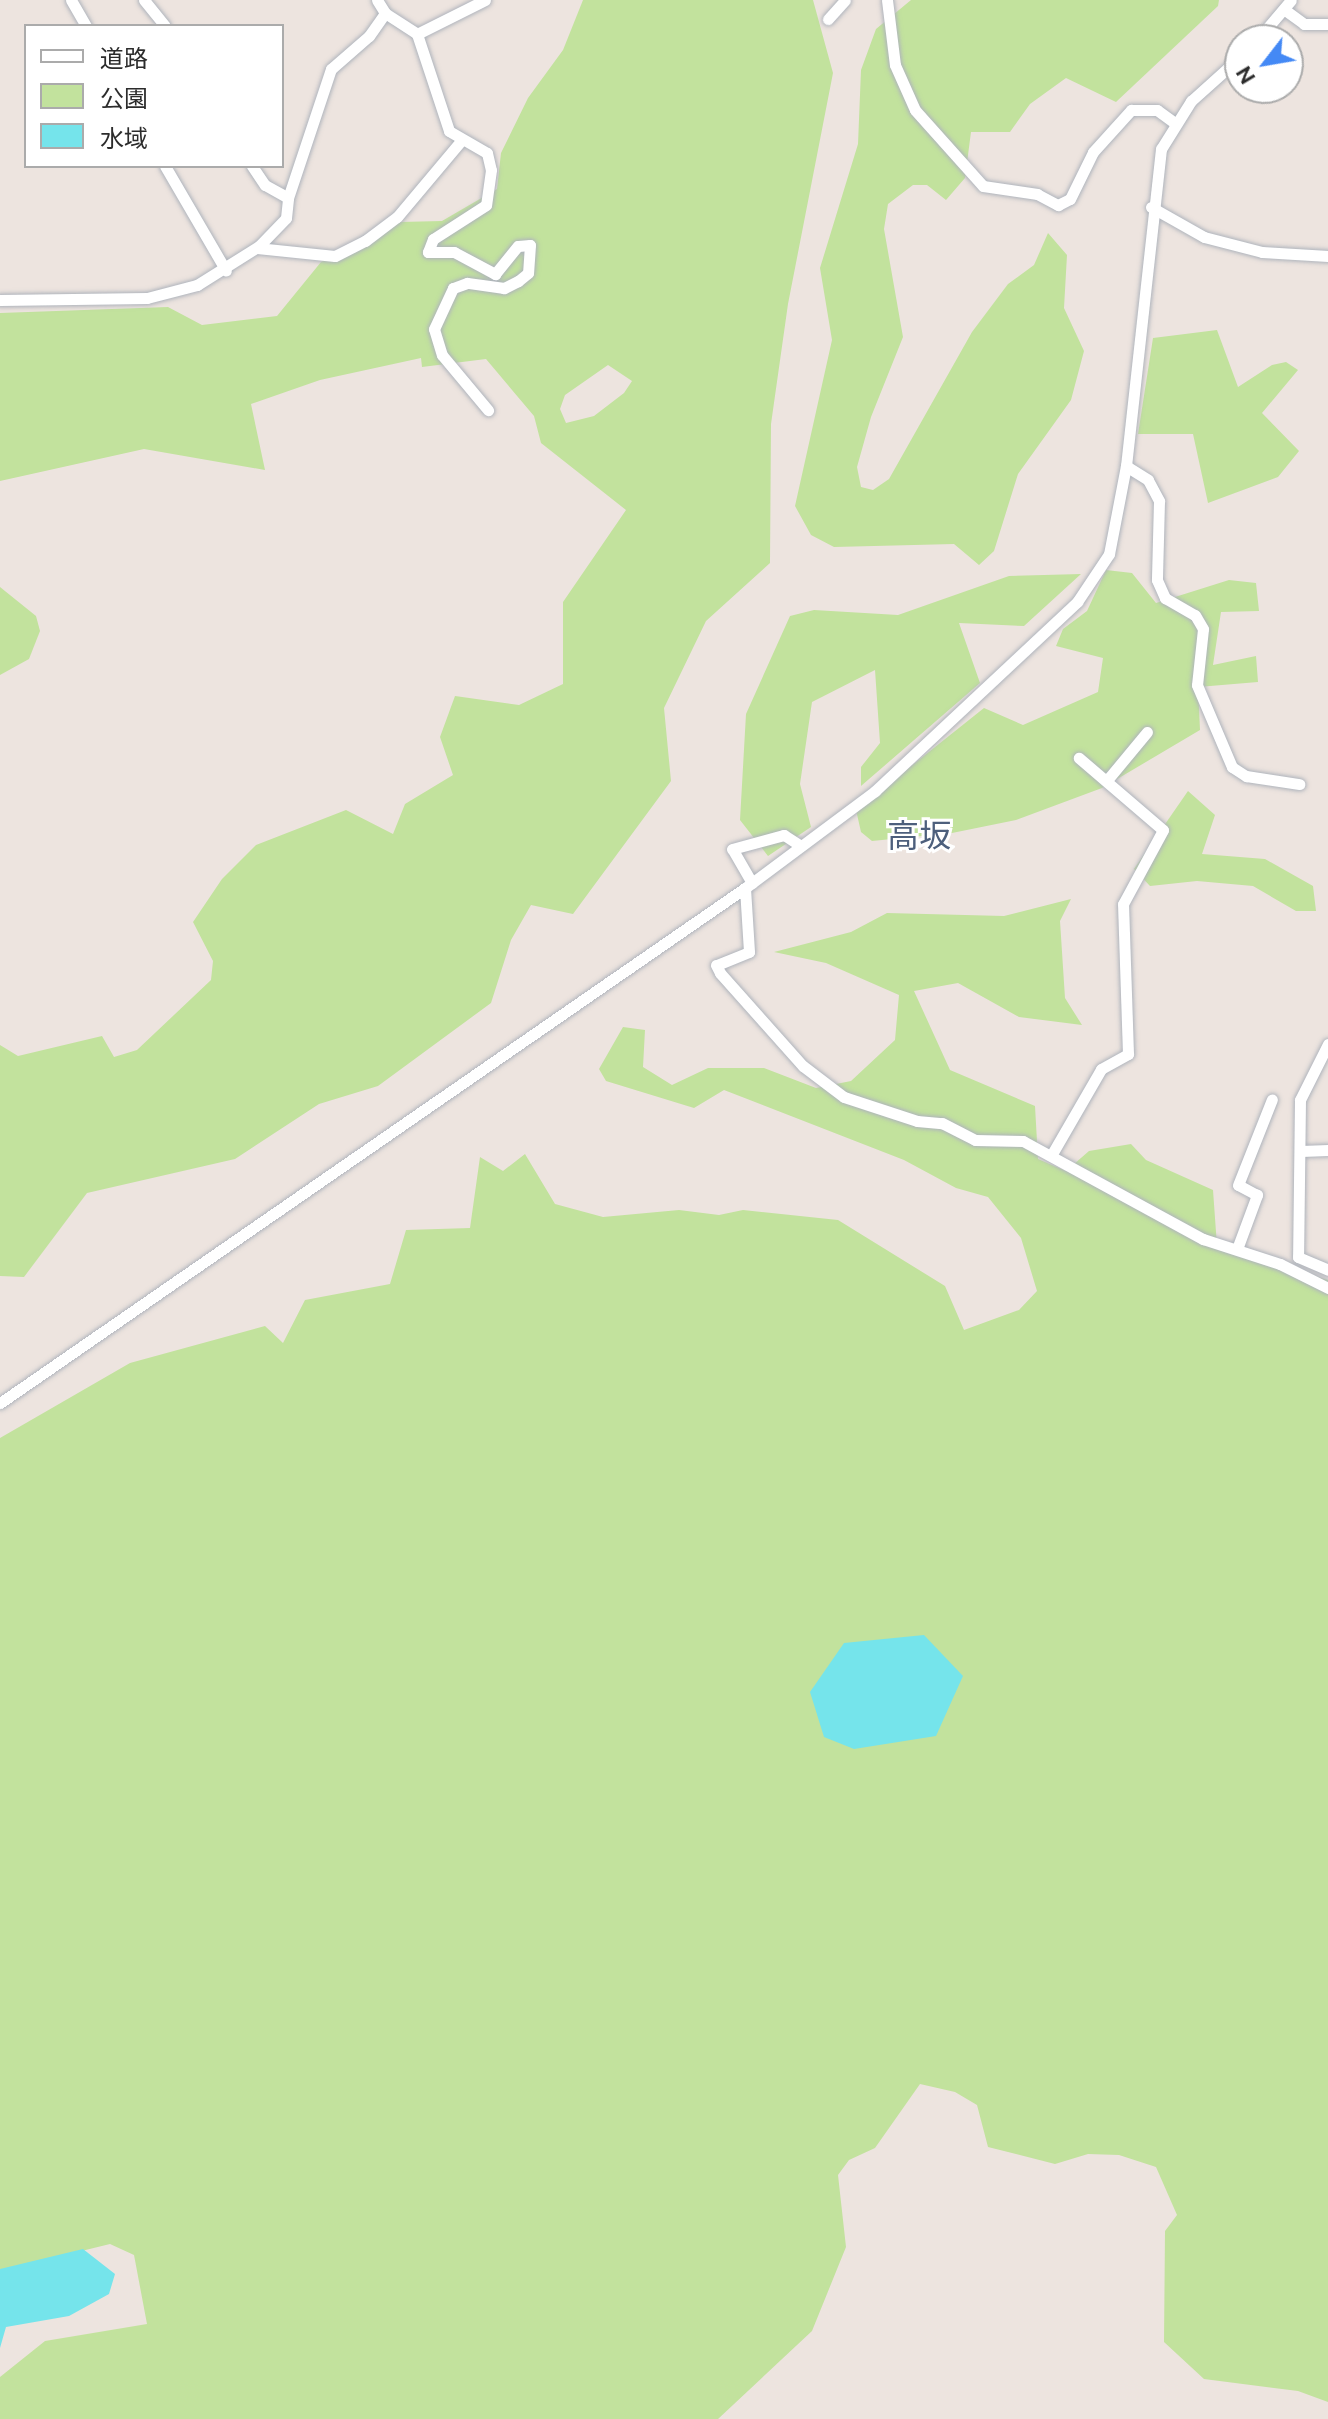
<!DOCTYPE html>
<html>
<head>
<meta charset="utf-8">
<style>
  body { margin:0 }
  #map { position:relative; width:1328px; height:2419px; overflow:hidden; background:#ede4df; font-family:Ubuntu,"Noto Sans JP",sans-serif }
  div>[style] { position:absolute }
  .green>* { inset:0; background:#c2e29d }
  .water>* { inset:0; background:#75e4eb }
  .roads { filter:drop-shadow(0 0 2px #afb4bc) drop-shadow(0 0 2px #afb4bc) }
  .minor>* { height:11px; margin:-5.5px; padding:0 5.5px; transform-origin:5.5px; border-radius:5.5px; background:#fff }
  span { translate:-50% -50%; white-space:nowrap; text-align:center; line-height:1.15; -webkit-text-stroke:6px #fff; paint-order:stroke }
  .quarter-label { font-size:32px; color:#4d5f7c }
  .legend { position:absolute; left:24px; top:24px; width:260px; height:144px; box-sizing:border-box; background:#fff; border:2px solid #ababab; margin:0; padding:10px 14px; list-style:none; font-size:24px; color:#2c2c2c }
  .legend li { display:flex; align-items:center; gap:16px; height:40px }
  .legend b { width:40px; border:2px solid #ababab }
  .north { position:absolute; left:1224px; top:24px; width:80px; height:80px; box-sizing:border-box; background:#fff; border:2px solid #ababab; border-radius:50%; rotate:239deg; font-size:22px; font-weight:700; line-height:32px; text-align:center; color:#2c2c2c }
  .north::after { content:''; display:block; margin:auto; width:28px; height:36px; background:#4489f5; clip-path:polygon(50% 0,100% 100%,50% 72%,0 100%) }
</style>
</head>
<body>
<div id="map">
  <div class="green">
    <i style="clip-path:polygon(evenodd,583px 0,813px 0,833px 73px,788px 304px,771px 424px,770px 563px,706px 621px,664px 708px,671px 781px,573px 914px,531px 905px,511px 940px,491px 1003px,378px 1086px,319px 1104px,235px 1159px,87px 1193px,24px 1277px,0 1276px,0 1045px,18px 1056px,102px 1036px,114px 1057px,137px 1050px,211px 980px,213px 961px,193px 922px,222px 879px,256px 845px,346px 810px,393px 834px,405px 804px,453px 775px,440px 737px,455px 696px,519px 705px,563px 684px,563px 602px,626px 510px,541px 443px,534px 416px,486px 359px,422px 367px,421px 358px,320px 380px,251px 404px,265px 470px,144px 449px,0 481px,0 313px,168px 307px,202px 325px,277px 316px,321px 262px,400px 222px,442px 221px,497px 189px,501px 153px,528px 98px,563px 50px,583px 0,608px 365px,632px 381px,624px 393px,594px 416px,566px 423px,560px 409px,565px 395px,608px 365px)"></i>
    <i style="clip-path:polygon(911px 0,1219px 0,1218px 6px,1116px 102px,1066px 78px,1030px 104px,1010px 132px,971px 132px,965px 178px,946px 200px,927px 185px,913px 185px,888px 204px,884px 229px,903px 337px,871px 417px,857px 467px,861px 487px,873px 490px,889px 479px,972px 332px,1008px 284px,1034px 265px,1048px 233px,1067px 255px,1064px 308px,1084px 351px,1071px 400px,1018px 474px,994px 551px,979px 565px,954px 544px,834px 547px,811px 535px,795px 506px,832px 340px,820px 268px,858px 144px,861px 70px,876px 29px)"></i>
    <i style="clip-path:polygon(1217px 330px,1238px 387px,1272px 365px,1286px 362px,1298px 370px,1262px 413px,1299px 451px,1278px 477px,1208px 503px,1193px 434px,1138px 434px,1153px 338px)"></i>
    <i style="clip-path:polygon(1106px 570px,1132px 573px,1156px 603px,1229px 580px,1256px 583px,1259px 611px,1221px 612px,1213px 665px,1256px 656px,1258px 682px,1198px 687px,1200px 730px,1102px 788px,1016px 820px,952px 833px,872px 841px,861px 832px,856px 810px,984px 708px,1023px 725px,1098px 692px,1103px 658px,1056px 646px,1063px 629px,1087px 611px)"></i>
    <i style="clip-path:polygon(1081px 574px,1024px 626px,959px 623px,980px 683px,861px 786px,861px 767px,880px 743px,875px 670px,812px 702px,800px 784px,811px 827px,768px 856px,740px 820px,746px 714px,790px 616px,814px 610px,898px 615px,1009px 576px)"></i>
    <i style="clip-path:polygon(0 587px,36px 616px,40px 631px,29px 659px,0 675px)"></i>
    <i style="clip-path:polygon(1188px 791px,1215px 815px,1202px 854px,1265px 859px,1313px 886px,1316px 911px,1296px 911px,1253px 886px,1197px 881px,1150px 886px,1134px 869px)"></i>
    <i style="clip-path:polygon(1071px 899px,1060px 921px,1065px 998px,1082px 1025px,1019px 1017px,958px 983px,914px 991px,950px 1070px,1035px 1106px,1038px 1159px,1066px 1171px,1089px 1151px,1131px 1144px,1146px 1160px,1213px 1190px,1217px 1246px,1328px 1280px,1328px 2402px,1298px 2391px,1204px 2379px,1164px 2342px,1165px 2231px,1177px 2215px,1156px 2167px,1119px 2155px,1088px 2154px,1055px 2164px,988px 2147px,977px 2105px,955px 2092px,920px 2084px,875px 2148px,849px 2160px,838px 2175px,846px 2247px,812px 2331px,718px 2419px,0 2419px,0 2377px,45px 2341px,147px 2324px,134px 2255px,110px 2244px,0 2271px,0 1438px,130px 1363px,265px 1326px,283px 1343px,305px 1300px,390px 1284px,406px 1230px,470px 1228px,480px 1157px,503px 1171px,525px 1154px,555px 1204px,603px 1217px,679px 1210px,719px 1215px,743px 1210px,838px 1220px,945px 1286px,964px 1330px,1019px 1310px,1037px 1291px,1021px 1238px,988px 1197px,956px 1188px,904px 1160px,724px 1090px,694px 1108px,606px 1081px,599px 1069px,623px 1027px,645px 1030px,643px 1067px,672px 1085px,708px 1068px,764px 1068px,816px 1088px,851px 1081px,895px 1040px,899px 995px,826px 963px,774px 952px,851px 932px,887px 913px,1004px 916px)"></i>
  </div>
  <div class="water">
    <i style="clip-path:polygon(924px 1635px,963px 1676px,936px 1736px,854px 1749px,824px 1737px,810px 1692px,844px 1643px)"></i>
    <i style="clip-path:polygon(83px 2249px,115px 2274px,109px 2294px,69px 2316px,6px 2327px,0 2348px,0 2269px)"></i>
  </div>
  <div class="roads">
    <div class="minor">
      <i style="left:71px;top:0;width:30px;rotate:60deg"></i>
      <i style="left:144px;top:0;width:33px;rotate:51deg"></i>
      <i style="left:377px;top:0;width:15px;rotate:58deg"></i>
      <i style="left:385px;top:13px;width:38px;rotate:33deg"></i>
      <i style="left:417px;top:34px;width:102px;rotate:71.7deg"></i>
      <i style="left:449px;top:131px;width:44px;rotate:30.1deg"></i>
      <i style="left:487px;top:153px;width:17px;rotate:77deg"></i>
      <i style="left:491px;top:170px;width:35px;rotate:98deg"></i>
      <i style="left:486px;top:205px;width:63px;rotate:147.3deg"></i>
      <i style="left:433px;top:239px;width:14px;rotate:111deg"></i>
      <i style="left:428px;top:252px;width:26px"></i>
      <i style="left:454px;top:252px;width:47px;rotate:28.2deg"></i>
      <i style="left:495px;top:274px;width:36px;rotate:-51deg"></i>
      <i style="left:518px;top:246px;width:12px;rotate:-5deg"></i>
      <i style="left:530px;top:245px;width:28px;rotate:94deg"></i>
      <i style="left:528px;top:273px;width:13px;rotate:141deg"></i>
      <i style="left:518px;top:281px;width:16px;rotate:153deg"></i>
      <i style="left:504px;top:288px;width:37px;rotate:-172deg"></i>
      <i style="left:467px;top:283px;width:15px;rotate:160deg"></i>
      <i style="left:453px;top:288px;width:45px;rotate:114.9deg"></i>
      <i style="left:434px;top:329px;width:27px;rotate:73deg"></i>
      <i style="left:442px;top:355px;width:72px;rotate:50.1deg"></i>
      <i style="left:887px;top:0;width:65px;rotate:83deg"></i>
      <i style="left:895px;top:65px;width:49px;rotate:66deg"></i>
      <i style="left:915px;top:110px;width:102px;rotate:48.2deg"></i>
      <i style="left:983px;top:186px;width:55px;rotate:8.4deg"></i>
      <i style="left:1037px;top:194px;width:24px;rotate:28deg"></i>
      <i style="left:1058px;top:205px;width:13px;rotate:-27deg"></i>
      <i style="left:1070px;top:199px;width:52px;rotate:-63.9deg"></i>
      <i style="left:1093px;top:152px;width:57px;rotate:-47.9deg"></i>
      <i style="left:1131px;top:110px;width:26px"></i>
      <i style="left:1157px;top:110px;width:22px;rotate:36deg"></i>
      <i style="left:1285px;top:10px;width:24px;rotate:36deg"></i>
      <i style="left:1304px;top:24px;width:24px"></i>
      <i style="left:828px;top:19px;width:25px;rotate:-48deg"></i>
      <i style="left:417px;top:34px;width:76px;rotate:-26.6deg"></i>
      <i style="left:1257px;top:40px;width:52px;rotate:-49.6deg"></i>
      <i style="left:165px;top:166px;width:121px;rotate:59.8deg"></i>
      <i style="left:252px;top:166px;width:23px;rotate:56deg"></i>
      <i style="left:265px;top:185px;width:26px;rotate:29deg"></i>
      <i style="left:1151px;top:207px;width:61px;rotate:29.5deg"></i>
      <i style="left:1204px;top:237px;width:60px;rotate:14.5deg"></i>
      <i style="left:1262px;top:252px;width:66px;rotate:3.5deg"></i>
      <i style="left:257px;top:248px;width:78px;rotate:5.9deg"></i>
      <i style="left:335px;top:256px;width:34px;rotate:-27deg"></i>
      <i style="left:365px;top:241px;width:40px;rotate:-37deg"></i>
      <i style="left:397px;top:217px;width:98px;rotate:-50deg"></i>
      <i style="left:0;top:300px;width:147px;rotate:-0.8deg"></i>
      <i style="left:147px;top:298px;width:52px;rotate:-14.6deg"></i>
      <i style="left:197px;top:285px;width:73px;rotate:-32.2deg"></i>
      <i style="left:259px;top:246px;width:39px;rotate:-46deg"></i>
      <i style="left:286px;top:218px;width:20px;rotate:-84deg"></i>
      <i style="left:288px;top:198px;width:136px;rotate:-71.6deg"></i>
      <i style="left:331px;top:69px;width:50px;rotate:-41deg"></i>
      <i style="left:369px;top:36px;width:28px;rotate:-55deg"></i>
      <i style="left:1126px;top:466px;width:26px;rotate:32deg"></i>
      <i style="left:1148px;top:480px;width:24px;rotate:62deg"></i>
      <i style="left:1159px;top:501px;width:79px;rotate:91.5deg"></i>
      <i style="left:1157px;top:580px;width:20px;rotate:66deg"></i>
      <i style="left:1165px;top:598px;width:34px;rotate:30deg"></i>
      <i style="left:1195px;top:615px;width:16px;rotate:60deg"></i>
      <i style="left:1203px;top:629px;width:56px;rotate:96.1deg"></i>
      <i style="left:1197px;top:685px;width:89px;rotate:66.9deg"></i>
      <i style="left:1232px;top:767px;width:17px;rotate:33deg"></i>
      <i style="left:1246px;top:776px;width:54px;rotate:8.6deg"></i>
      <i style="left:1108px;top:779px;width:61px;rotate:-50.3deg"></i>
      <i style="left:752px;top:883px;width:39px;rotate:-120deg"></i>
      <i style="left:732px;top:849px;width:54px;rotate:-15.1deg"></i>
      <i style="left:784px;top:835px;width:20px;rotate:33deg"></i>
      <i style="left:745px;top:888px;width:64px;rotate:86.4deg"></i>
      <i style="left:749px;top:952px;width:35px;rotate:158deg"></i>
      <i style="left:716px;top:965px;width:9px;rotate:63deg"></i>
      <i style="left:720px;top:973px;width:125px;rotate:48.3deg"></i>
      <i style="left:803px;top:1066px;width:51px;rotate:37.1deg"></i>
      <i style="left:844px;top:1097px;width:77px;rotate:18.2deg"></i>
      <i style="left:917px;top:1121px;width:25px;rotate:5deg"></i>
      <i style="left:942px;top:1123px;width:37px;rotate:27deg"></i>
      <i style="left:975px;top:1140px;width:48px;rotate:1.2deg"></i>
      <i style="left:1023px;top:1141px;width:205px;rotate:28.6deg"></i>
      <i style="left:1203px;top:1239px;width:81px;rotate:18deg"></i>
      <i style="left:1280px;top:1264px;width:54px;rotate:26.6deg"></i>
      <i style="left:1328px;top:1044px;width:63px;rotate:116.6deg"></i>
      <i style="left:1300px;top:1100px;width:157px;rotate:90.7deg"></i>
      <i style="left:1298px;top:1257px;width:33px;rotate:23deg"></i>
      <i style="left:1301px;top:1151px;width:27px;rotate:-2deg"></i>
      <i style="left:1052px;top:1154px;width:98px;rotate:-60deg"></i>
      <i style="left:1101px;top:1069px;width:31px;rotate:-29deg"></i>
      <i style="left:1128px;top:1054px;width:150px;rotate:-91.9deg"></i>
      <i style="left:1123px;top:904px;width:84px;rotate:-61.6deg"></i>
      <i style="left:1163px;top:830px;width:111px;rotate:-139.4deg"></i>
      <i style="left:1237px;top:1249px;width:58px;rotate:-69.7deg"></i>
      <i style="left:1257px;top:1195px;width:21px;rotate:-152deg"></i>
      <i style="left:1238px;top:1185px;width:92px;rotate:-68.4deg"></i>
      <i style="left:0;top:1403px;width:906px;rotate:-34.66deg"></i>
      <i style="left:745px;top:888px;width:162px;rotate:-36.7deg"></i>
      <i style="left:875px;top:791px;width:277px;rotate:-43.1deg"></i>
      <i style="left:1077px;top:602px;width:58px;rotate:-56.3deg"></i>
      <i style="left:1109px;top:554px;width:90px;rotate:-79.1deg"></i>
      <i style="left:1126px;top:466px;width:319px;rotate:-83.7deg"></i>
      <i style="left:1161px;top:149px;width:57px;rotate:-58deg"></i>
      <i style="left:1191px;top:101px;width:66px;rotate:-41.9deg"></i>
    </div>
  </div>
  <div class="quarter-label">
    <span style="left:919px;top:835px">高坂</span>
  </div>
  <ul class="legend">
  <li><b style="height:10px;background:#fff"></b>道路</li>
  <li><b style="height:22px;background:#c2e29d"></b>公園</li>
  <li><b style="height:22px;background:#75e4eb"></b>水域</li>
  </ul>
  <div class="north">N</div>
</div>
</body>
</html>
